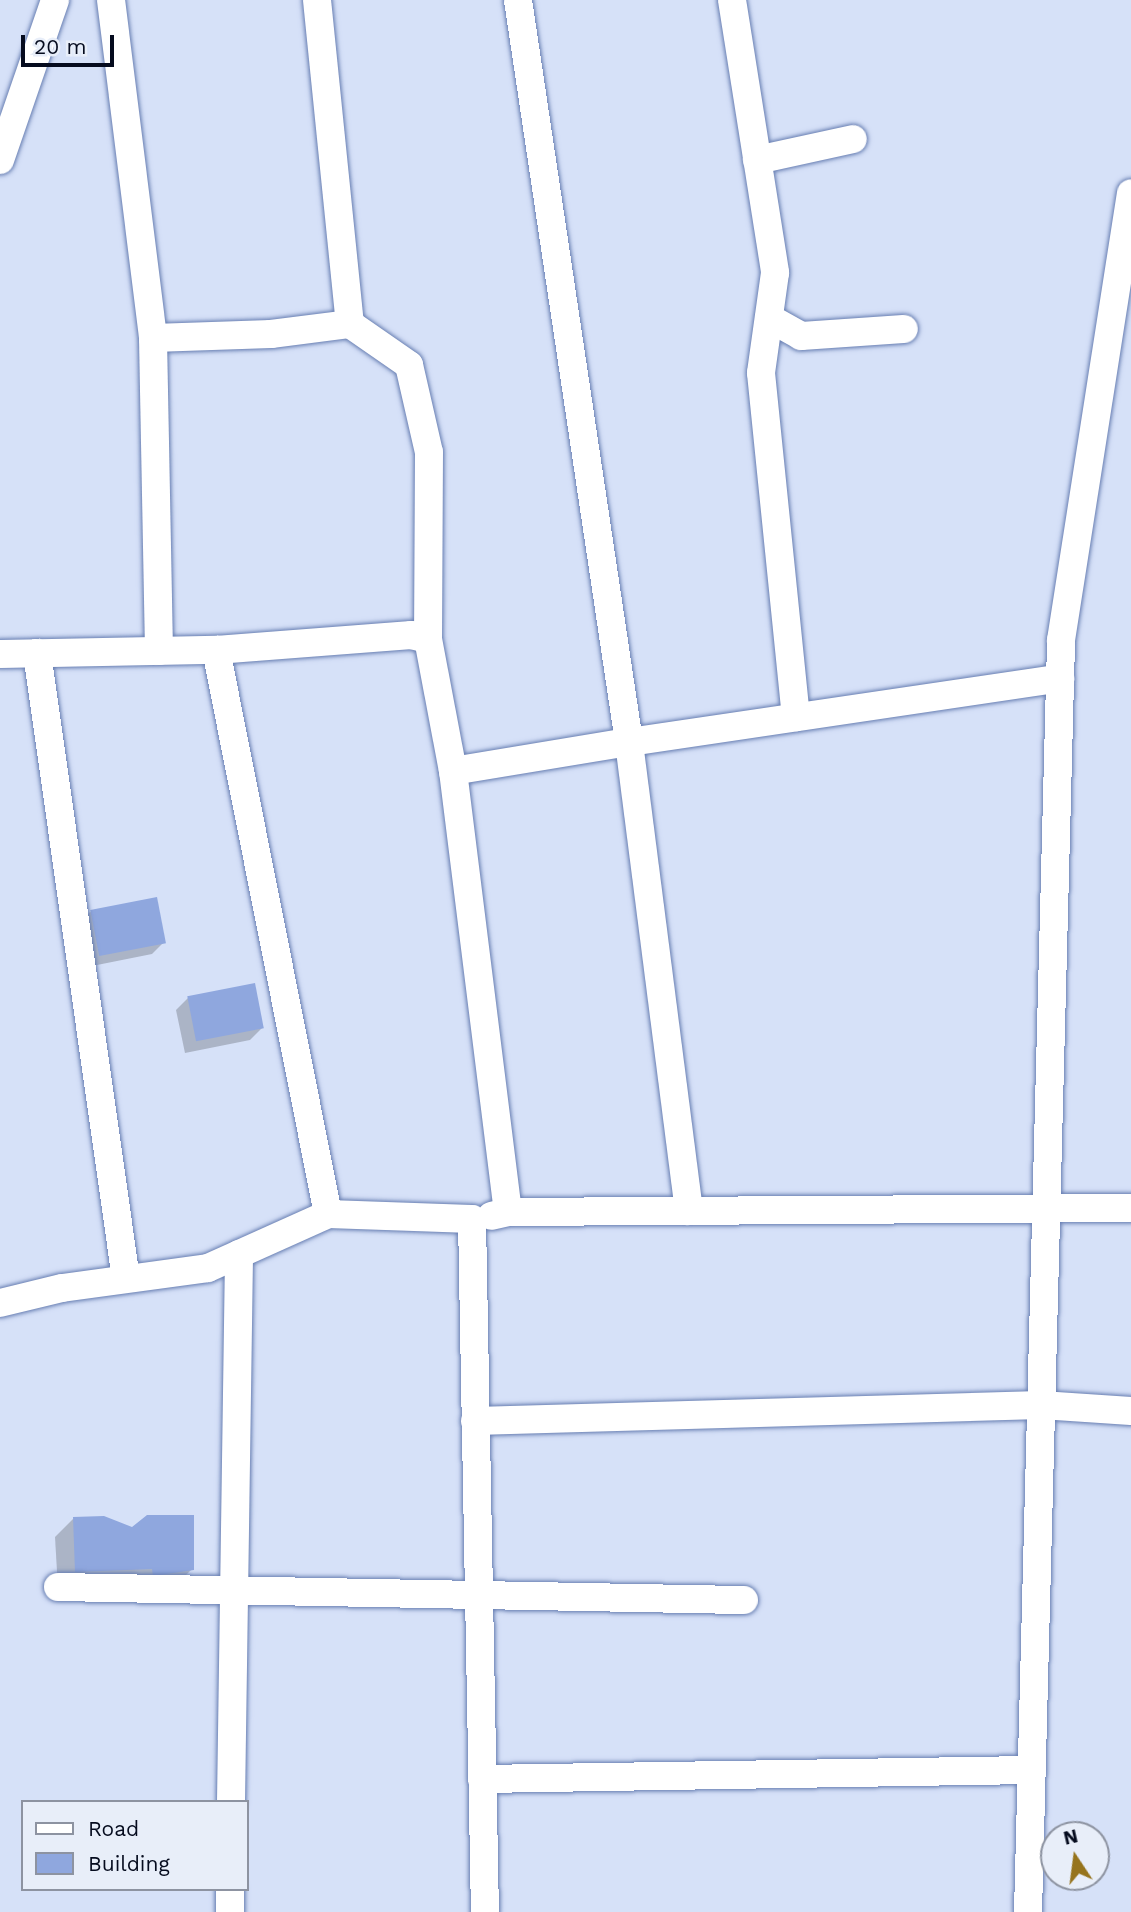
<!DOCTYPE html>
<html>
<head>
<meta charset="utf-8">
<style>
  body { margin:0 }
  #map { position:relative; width:1131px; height:1912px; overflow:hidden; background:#d6e1f8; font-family:"Work Sans",sans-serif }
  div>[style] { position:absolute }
  .shadow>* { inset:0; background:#0003 }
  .building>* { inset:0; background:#8fa7de; transform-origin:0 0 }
  .roads { filter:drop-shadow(0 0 2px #677eb2) drop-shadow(0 0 2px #677eb2) }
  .minor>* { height:28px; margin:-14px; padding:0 14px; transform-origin:14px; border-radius:14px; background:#fff }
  span { translate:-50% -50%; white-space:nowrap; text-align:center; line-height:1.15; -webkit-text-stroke:7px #e8eef9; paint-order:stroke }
  .legend { position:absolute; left:21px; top:1800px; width:228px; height:91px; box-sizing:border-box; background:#e8eef9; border:2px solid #8d93a1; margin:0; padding:9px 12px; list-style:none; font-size:21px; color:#050b1e }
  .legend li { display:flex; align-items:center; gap:14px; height:35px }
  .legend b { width:35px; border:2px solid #8d93a1 }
  .north { position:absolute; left:1040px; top:1821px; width:70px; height:70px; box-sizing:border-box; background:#e8eef9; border:2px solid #8d93a1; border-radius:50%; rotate:347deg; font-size:19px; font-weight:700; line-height:28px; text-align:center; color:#050b1e }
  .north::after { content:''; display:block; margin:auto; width:24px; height:32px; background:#96741d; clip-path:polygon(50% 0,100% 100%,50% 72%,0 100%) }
  .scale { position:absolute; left:21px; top:35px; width:93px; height:32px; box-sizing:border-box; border:4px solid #050b1e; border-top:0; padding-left:9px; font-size:21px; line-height:24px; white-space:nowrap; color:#050b1e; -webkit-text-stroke:5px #e8eef9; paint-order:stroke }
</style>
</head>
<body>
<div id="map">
  <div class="shadow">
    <i style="clip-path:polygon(90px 912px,164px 942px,152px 954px,87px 967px,78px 924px)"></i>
    <i style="clip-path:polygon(188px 998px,262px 1028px,250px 1040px,185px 1053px,176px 1010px)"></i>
    <i style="clip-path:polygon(73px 1519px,192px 1569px,174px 1587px,58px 1589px,55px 1537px)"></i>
  </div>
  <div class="building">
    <i style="left:157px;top:897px;width:47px;height:68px;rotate:79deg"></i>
    <i style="left:255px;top:983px;width:46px;height:69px;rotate:79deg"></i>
    <i style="clip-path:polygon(147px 1515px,194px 1515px,194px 1570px,153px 1576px,152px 1569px,75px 1572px,73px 1517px,104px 1516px,132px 1527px)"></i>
  </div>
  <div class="roads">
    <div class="minor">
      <i style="left:111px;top:0;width:341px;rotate:82.9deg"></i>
      <i style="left:317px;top:0;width:326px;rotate:84.2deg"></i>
      <i style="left:732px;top:0;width:276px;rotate:81deg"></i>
      <i style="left:775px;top:273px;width:101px;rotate:98deg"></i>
      <i style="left:761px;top:373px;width:346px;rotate:84.2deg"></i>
      <i style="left:0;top:160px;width:169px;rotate:-71deg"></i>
      <i style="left:757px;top:160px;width:98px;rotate:-12.3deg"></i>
      <i style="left:769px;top:318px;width:37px;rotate:29deg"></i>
      <i style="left:801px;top:336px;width:103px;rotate:-3.9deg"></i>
      <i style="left:216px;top:650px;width:196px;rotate:-4.4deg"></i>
      <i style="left:411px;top:635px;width:17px;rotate:13deg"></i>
      <i style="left:428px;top:639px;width:134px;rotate:79.3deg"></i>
      <i style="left:453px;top:771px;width:178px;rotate:-9.4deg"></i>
      <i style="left:629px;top:742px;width:750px;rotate:-98.51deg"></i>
      <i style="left:159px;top:651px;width:313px;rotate:-91.1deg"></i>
      <i style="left:153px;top:338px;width:118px;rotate:-1.9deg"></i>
      <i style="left:271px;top:334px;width:80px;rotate:-7.2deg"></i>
      <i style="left:350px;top:324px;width:72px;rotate:34.8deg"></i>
      <i style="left:409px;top:365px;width:89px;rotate:77.1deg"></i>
      <i style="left:429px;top:452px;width:187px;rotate:90.3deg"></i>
      <i style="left:37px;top:653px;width:632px;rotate:81.91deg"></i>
      <i style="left:0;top:654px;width:216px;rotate:-1.1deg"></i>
      <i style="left:216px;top:650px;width:575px;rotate:78.77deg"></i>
      <i style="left:328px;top:1214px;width:144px;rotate:2deg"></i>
      <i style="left:472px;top:1219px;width:693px;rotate:88.93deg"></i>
      <i style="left:453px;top:771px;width:444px;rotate:82.9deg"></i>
      <i style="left:508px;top:1212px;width:17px;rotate:167deg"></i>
      <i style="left:689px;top:1211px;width:473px;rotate:-97.3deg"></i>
      <i style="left:629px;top:742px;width:436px;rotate:-8.4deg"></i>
      <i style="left:508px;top:1212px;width:623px;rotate:-0.37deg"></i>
      <i style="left:0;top:1303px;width:64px;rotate:-13.6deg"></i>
      <i style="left:62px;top:1288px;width:147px;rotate:-7.8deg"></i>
      <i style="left:208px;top:1268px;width:132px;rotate:-24.2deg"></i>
      <i style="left:475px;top:1421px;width:566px;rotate:-1.62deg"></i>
      <i style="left:1041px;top:1405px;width:90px;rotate:3.8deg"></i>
      <i style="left:58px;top:1587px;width:686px;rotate:1.09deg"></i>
      <i style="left:482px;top:1779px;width:550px;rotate:-0.94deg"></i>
      <i style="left:231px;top:1802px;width:548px;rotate:-89.16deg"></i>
      <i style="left:230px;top:1912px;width:23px;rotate:-90deg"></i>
      <i style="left:1028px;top:1912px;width:1272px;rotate:-88.51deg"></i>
      <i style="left:1061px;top:640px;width:452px;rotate:-81.1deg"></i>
    </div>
  </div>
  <ul class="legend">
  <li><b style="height:9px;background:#fff"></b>Road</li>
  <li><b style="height:19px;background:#8fa7de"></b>Building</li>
  </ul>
  <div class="north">N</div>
  <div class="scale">20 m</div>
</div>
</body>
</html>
